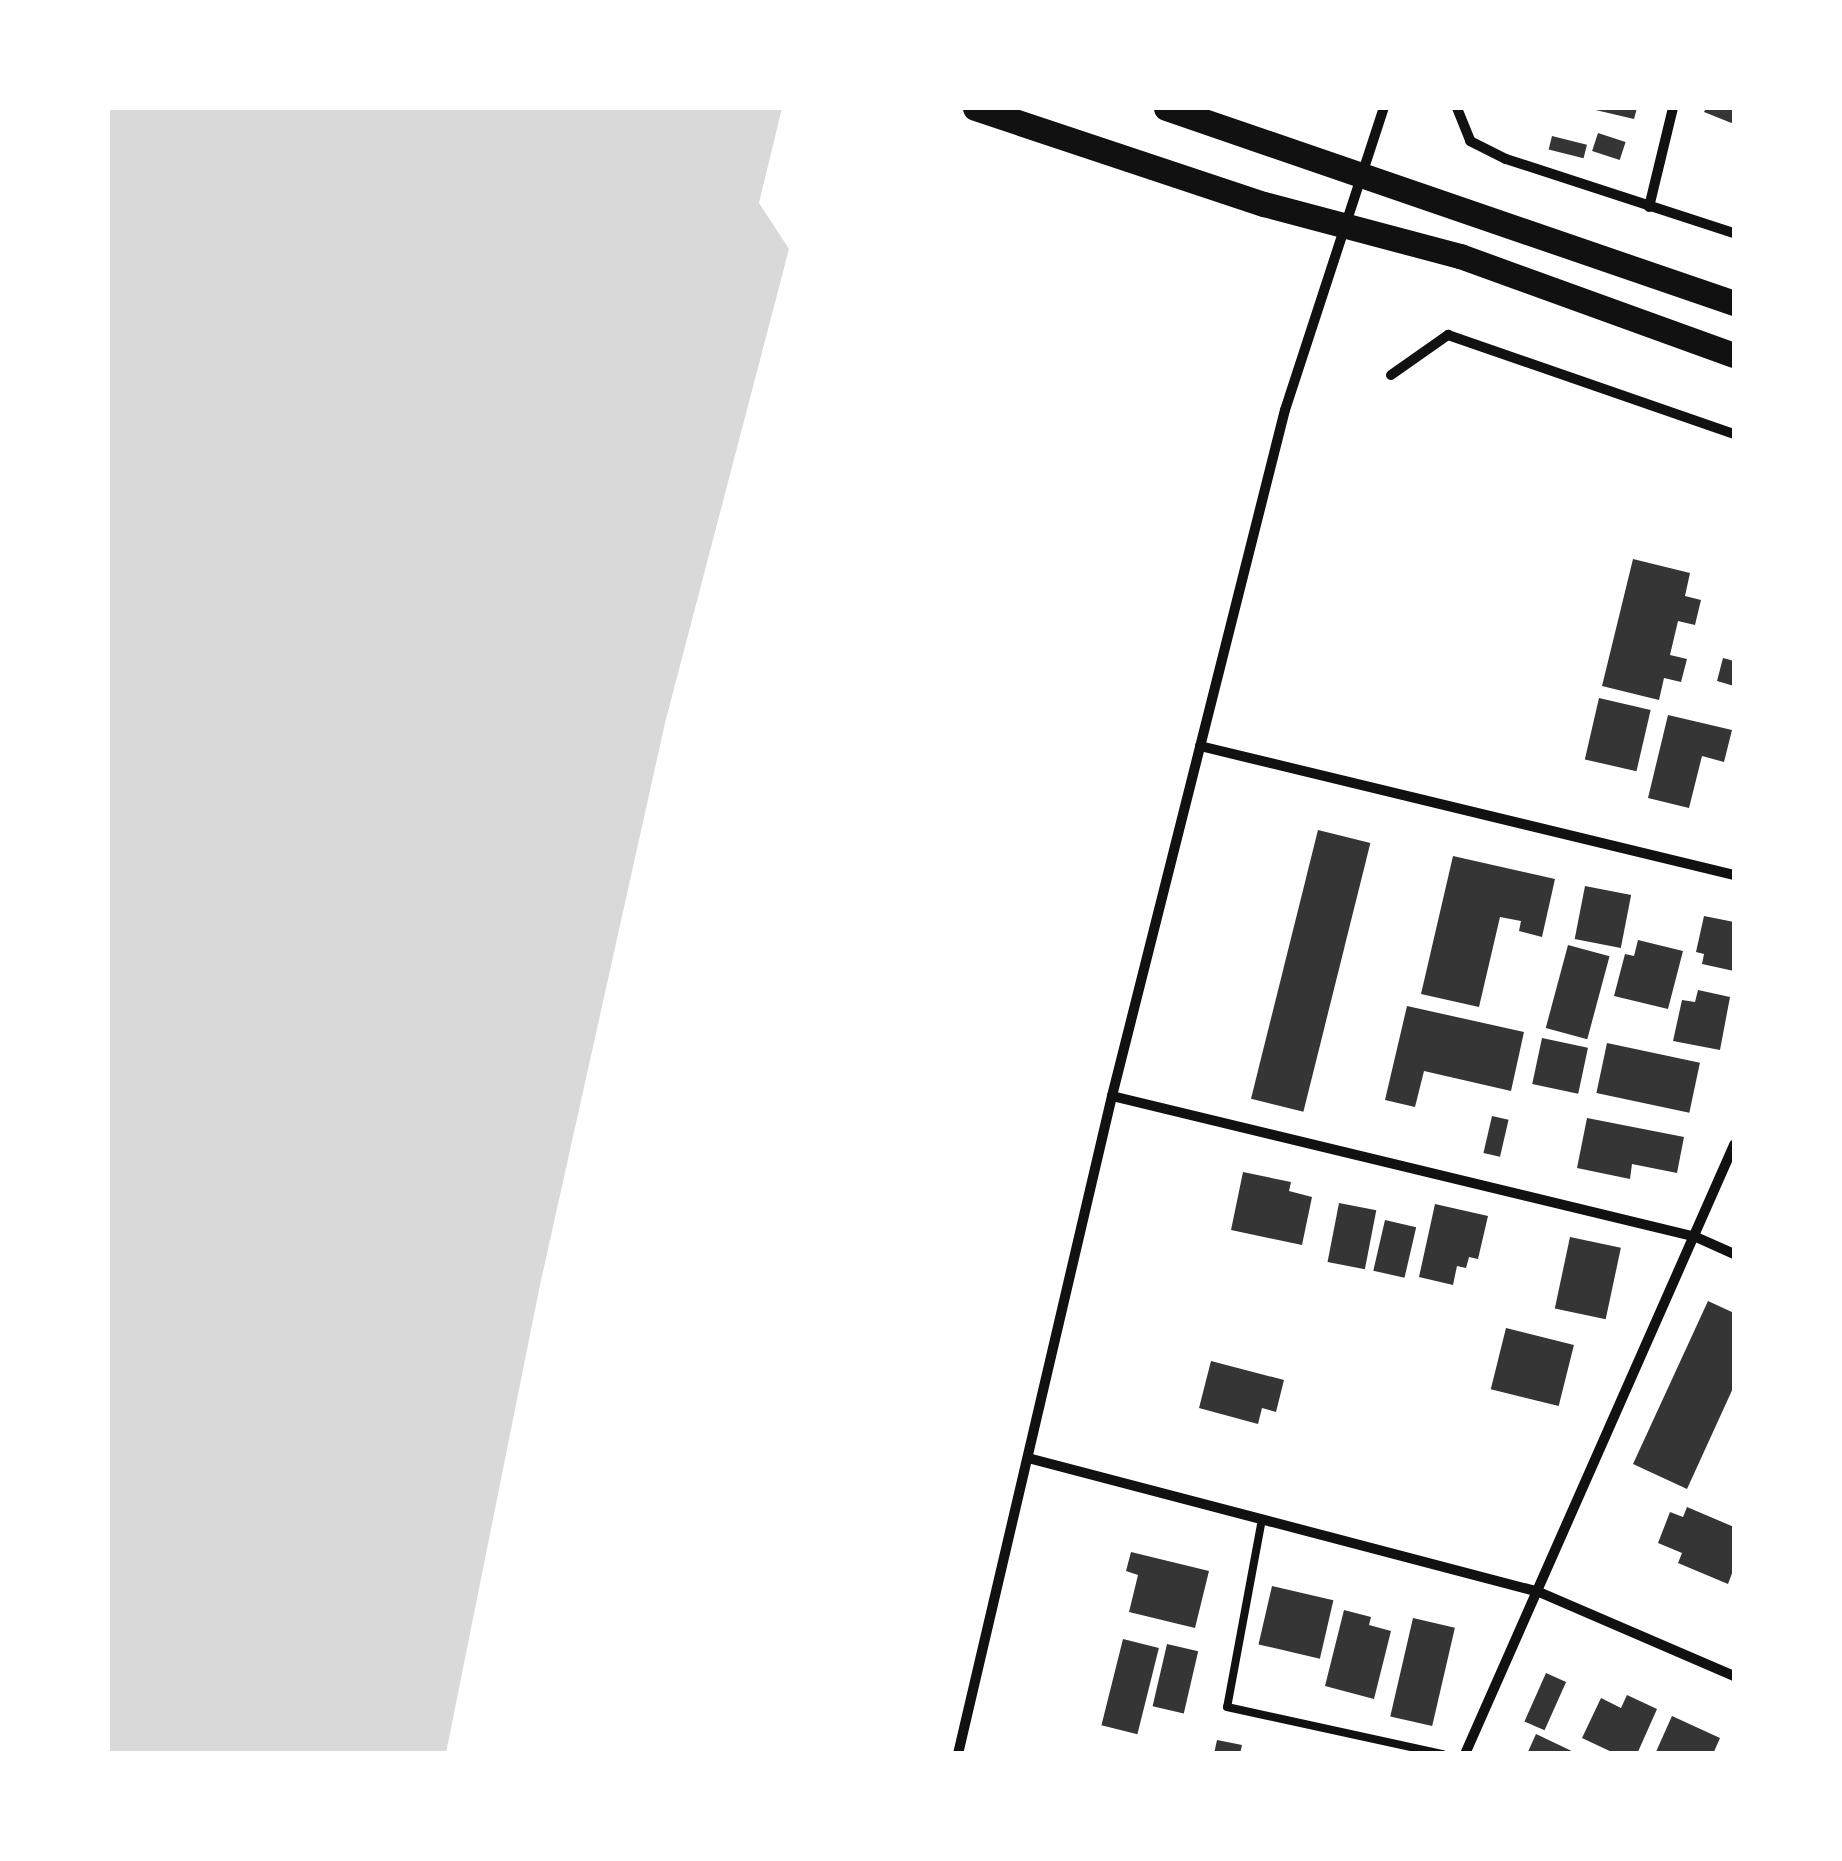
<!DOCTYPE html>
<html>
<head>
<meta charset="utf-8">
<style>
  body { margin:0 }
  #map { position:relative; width:1842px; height:1861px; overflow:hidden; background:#fff; font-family:Manrope,sans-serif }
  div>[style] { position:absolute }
  .water>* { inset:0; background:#d9d9d9 }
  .building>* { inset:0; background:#353535; transform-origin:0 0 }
  .service>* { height:8px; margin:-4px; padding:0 4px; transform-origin:4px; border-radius:4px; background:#111 }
  .minor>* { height:10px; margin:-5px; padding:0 5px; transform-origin:5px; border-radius:5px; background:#111 }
  .primary>* { height:25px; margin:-12.5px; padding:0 12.5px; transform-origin:12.5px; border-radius:12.5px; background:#111 }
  span { translate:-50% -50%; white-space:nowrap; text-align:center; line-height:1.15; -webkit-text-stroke:10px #fff; paint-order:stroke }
  .frame { position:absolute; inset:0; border:110px solid #fff; pointer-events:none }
</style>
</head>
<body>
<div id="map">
  <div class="water">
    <i style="clip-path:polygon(108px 108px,782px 108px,759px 203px,789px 249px,665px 723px,540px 1285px,446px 1753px,108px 1753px)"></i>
  </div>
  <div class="building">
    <i style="clip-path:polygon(1587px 108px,1637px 108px,1634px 119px)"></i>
    <i style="clip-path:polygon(1706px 108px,1734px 108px,1734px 124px,1704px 112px)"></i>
    <i style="left:1598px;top:133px;width:29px;height:19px;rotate:18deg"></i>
    <i style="left:1552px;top:136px;width:36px;height:14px;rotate:14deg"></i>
    <i style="clip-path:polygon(1633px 559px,1690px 573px,1685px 596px,1701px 600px,1695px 625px,1678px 621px,1670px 655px,1687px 659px,1681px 682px,1664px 678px,1659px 700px,1602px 686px)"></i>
    <i style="clip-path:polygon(1723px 658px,1734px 661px,1734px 686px,1717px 681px)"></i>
    <i style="left:1599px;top:698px;width:53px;height:63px;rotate:13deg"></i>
    <i style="clip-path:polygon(1668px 715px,1732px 730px,1724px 762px,1702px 756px,1689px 808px,1648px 798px)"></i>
    <i style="left:1318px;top:830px;width:54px;height:277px;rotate:14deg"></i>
    <i style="clip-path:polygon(1453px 856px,1555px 879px,1542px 937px,1519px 931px,1521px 921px,1500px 917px,1479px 1007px,1421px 994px)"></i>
    <i style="left:1585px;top:886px;width:47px;height:54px;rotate:11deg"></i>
    <i style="clip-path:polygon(1704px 916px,1734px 922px,1734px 971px,1702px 964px,1704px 954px,1696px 952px)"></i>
    <i style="clip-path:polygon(1638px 940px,1683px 951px,1668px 1009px,1614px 996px,1625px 954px,1634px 956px)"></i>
    <i style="left:1568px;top:945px;width:43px;height:86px;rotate:15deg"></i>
    <i style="clip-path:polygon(1698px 990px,1730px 997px,1720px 1050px,1673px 1041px,1682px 1000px,1695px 1002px)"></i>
    <i style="clip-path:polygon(1407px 1006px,1524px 1032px,1511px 1091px,1424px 1071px,1415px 1107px,1385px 1100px)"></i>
    <i style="left:1542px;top:1038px;width:47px;height:47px;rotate:12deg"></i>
    <i style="left:1607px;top:1043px;width:95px;height:51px;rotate:12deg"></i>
    <i style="left:1492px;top:1116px;width:17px;height:38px;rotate:13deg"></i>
    <i style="clip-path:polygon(1587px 1118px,1684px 1137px,1677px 1173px,1632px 1164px,1630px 1179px,1577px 1168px)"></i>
    <i style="clip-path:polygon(1243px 1172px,1291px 1182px,1289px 1191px,1312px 1197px,1302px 1245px,1231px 1230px)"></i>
    <i style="left:1339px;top:1203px;width:38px;height:60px;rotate:11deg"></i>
    <i style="clip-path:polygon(1435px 1204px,1488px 1216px,1478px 1259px,1469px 1257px,1466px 1268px,1457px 1266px,1453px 1285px,1419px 1277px)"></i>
    <i style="left:1385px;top:1220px;width:32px;height:52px;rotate:13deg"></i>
    <i style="left:1570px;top:1237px;width:52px;height:73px;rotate:12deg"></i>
    <i style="clip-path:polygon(1708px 1301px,1734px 1313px,1734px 1386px,1687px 1489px,1633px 1464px)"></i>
    <i style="left:1506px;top:1328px;width:70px;height:63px;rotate:14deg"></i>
    <i style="clip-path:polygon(1211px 1361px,1284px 1380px,1276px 1412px,1262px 1408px,1258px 1424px,1199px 1408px)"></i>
    <i style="clip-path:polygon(1687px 1507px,1734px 1527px,1734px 1568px,1728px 1584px,1678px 1563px,1682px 1553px,1658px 1543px,1670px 1512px,1683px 1517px)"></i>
    <i style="clip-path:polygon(1131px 1552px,1209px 1571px,1195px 1628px,1129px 1612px,1138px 1575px,1126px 1571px)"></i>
    <i style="left:1272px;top:1586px;width:63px;height:60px;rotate:13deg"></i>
    <i style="clip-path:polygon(1344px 1610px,1371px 1617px,1369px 1625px,1391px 1631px,1374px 1699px,1325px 1686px)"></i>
    <i style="left:1413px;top:1618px;width:43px;height:101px;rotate:13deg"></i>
    <i style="left:1123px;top:1639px;width:37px;height:89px;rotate:14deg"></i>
    <i style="left:1167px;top:1644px;width:32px;height:64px;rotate:13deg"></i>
    <i style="left:1546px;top:1673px;width:22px;height:53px;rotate:24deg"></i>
    <i style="clip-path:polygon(1627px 1695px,1657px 1709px,1637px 1754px,1616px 1754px,1582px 1738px,1601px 1698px,1621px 1708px)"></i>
    <i style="clip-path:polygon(1672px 1716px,1720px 1738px,1713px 1754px,1655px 1754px)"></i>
    <i style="clip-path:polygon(1536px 1734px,1578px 1754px,1527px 1754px)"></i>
    <i style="clip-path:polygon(1217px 1740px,1242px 1745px,1240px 1754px,1214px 1754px)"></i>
  </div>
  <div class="service">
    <i style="left:1262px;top:1519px;width:191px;rotate:100.5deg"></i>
    <i style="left:1227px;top:1707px;width:221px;rotate:12.3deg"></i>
  </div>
  <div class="minor">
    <i style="left:1457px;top:108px;width:35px;rotate:68deg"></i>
    <i style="left:1470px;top:141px;width:40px;rotate:26.6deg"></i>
    <i style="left:1506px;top:159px;width:240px;rotate:18deg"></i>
    <i style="left:1649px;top:207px;width:102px;rotate:-76.4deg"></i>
    <i style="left:1391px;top:375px;width:70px;rotate:-35.1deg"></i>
    <i style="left:1448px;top:335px;width:303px;rotate:19.1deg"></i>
    <i style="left:1200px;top:746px;width:549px;rotate:13.58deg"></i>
    <i style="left:1112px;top:1096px;width:601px;rotate:13.57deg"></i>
    <i style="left:1696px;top:1237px;width:42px;rotate:24.1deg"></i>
    <i style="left:1028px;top:1458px;width:528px;rotate:14.69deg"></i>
    <i style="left:1539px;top:1592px;width:212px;rotate:23.3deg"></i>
    <i style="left:958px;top:1754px;width:676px;rotate:-76.83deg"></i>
    <i style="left:1112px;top:1096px;width:707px;rotate:-75.85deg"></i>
    <i style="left:1285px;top:410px;width:318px;rotate:-71.9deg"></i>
    <i style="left:1465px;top:1754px;width:666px;rotate:-66.17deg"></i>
  </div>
  <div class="primary">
    <i style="left:975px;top:108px;width:305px;rotate:18.4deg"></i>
    <i style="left:1264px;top:204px;width:203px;rotate:14.9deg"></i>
    <i style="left:1460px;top:256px;width:291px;rotate:19.9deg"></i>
    <i style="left:1166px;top:108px;width:601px;rotate:18.95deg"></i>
  </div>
  <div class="frame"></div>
</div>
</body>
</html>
